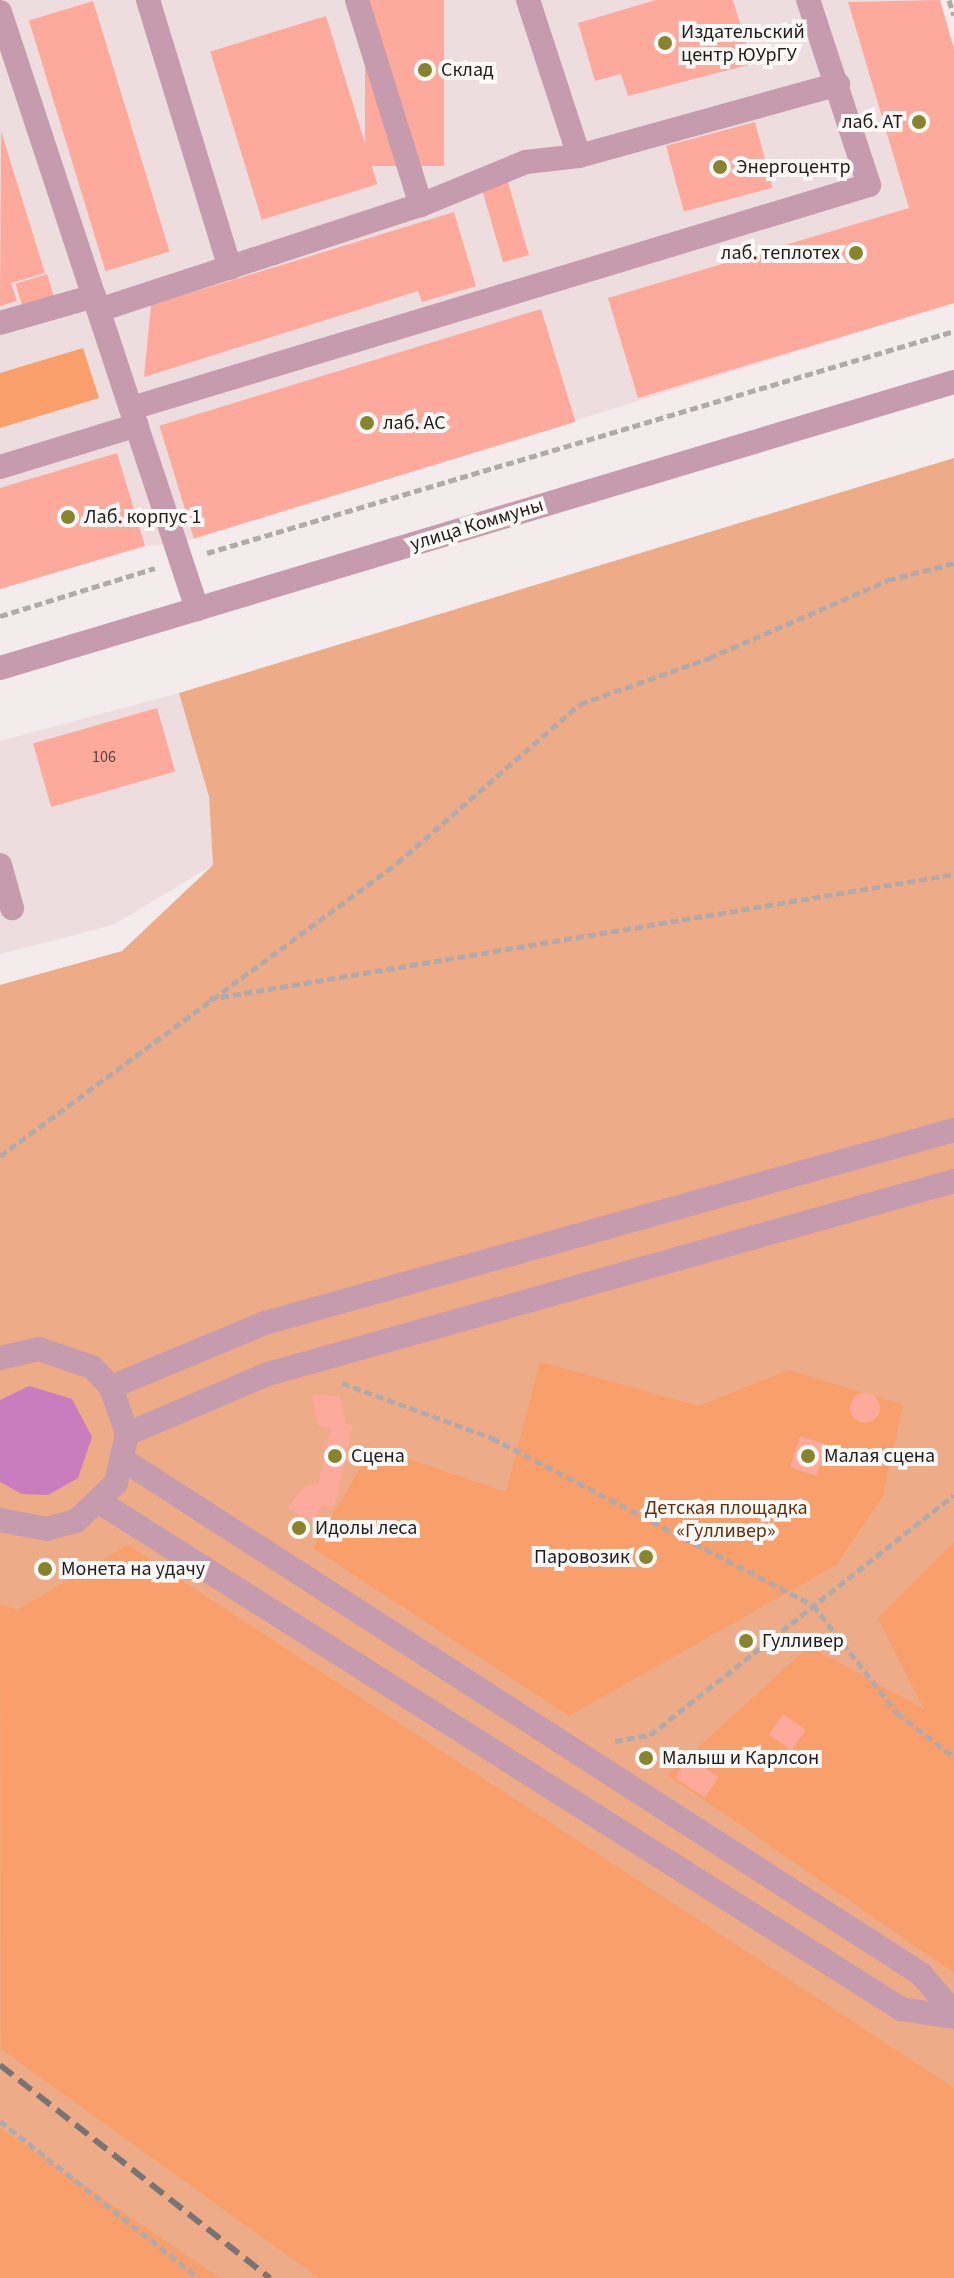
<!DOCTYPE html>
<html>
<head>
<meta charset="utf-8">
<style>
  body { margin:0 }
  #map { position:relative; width:954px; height:2278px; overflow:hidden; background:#f4ebec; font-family:"Source Sans 3",sans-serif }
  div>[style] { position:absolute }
  .built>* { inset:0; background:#eeddde }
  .green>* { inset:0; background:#edab87 }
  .forest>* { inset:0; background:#f89f6c }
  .water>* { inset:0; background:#c97dbe }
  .building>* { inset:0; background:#fdaa9c; transform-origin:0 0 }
  .round { border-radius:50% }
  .path>* { height:5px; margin-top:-2.5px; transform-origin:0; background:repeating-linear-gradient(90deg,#b1aaab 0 8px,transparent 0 12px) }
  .minor>* { height:24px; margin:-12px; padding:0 12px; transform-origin:12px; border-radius:12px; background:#c69bad }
  .rail>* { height:6px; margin-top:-3px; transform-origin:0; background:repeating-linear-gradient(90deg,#797474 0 16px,transparent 0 24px) }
  .dots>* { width:22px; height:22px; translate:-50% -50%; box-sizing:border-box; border:4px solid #fffafa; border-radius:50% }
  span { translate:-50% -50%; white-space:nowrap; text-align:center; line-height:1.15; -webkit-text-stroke:8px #fffafa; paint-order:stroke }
  .number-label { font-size:16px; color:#56403c }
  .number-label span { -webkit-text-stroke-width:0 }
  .poi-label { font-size:20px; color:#1f1c1c }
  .left { translate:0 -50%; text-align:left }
  .right { translate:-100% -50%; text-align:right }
  .street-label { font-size:20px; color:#1f1c1c }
  .park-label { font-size:20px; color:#672f08 }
</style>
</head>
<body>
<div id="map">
  <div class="built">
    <i style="clip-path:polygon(0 0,940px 0,954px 49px,954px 303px,177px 544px,145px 546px,0 589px)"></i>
    <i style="clip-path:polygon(179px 693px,209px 797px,213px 865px,113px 925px,0 954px,0 741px)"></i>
  </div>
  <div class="green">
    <i style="clip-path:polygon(954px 458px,954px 2278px,0 2278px,0 985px,122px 951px,213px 865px,209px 797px,179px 693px)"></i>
  </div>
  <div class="forest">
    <i style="clip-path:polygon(83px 348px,99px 398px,0 428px,0 373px)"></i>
    <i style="clip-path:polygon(540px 1362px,699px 1406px,789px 1370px,903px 1405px,883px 1496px,836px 1565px,569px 1716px,313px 1548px,373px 1447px,506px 1492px)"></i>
    <i style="clip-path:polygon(954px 1542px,954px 1973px,668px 1775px,809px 1646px,924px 1709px,878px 1618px)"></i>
    <i style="clip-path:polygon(128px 1545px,954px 2088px,954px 2278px,319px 2278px,1px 2049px,0 1604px,17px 1610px)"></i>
    <i style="clip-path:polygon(0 2128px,220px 2278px,0 2278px)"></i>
  </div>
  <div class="water">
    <i style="clip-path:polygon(29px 1386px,72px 1399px,92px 1437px,78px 1478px,48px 1495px,22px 1494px,0 1482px,0 1400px)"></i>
  </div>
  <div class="building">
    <i style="left:365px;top:0;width:79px;height:166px"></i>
    <i style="clip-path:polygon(656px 0,733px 0,752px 64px,628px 96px,621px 74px,595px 81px,578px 23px)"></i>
    <i style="clip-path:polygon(940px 0,954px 49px,954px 303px,638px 398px,608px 298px,909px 208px,848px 2px)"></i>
    <i style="left:93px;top:1px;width:262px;height:67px;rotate:73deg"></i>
    <i style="left:326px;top:16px;width:176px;height:121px;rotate:73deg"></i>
    <i style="left:755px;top:122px;width:68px;height:92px;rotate:75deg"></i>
    <i style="clip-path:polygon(1px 131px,45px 273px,11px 283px,17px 301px,0 306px)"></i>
    <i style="left:508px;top:182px;width:76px;height:27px;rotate:74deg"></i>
    <i style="clip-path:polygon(454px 212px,476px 286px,422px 302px,418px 291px,144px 377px,151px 305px)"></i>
    <i style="left:47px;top:274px;width:24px;height:33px;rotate:73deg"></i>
    <i style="left:541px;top:309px;width:118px;height:399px;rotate:73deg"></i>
    <i style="clip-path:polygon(117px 453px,145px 546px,0 589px,0 488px)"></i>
    <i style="left:157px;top:708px;width:66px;height:129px;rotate:74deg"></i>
    <i class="round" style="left:850px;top:1393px;width:30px;height:30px"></i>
    <i style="clip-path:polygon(312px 1395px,340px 1396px,345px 1423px,353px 1426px,334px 1507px,322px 1505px,313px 1522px,288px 1508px,303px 1487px,318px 1484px,331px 1428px,318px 1426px)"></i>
    <i style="left:800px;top:1436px;width:28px;height:33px;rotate:18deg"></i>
    <i style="left:783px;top:1714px;width:28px;height:25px;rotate:35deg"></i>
    <i style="left:689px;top:1757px;width:36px;height:25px;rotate:34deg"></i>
  </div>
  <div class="path">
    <i style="left:949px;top:0;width:16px;rotate:72deg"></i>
    <i style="left:207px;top:553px;width:779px;rotate:-16.55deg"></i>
    <i style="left:0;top:616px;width:162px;rotate:-17.2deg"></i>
    <i style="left:209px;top:999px;width:755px;rotate:-9.52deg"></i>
    <i style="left:0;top:1156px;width:493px;rotate:-36.4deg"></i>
    <i style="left:397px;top:863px;width:242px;rotate:-41deg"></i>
    <i style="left:580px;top:704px;width:137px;rotate:-19.6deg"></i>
    <i style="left:709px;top:658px;width:195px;rotate:-23.5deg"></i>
    <i style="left:888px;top:580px;width:68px;rotate:-14.4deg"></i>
    <i style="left:342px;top:1383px;width:160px;rotate:20.1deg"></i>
    <i style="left:492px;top:1438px;width:362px;rotate:27.5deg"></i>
    <i style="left:813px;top:1605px;width:137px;rotate:52.1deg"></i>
    <i style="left:897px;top:1713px;width:72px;rotate:37.7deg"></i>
    <i style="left:615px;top:1741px;width:36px;rotate:-10deg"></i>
    <i style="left:650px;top:1735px;width:387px;rotate:-38.3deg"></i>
    <i style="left:0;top:2121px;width:253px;rotate:38.3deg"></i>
  </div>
  <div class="minor">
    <i style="left:148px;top:0;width:280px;rotate:73deg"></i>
    <i style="left:357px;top:0;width:215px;rotate:72.7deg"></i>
    <i style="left:528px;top:0;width:164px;rotate:71.9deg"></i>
    <i style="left:0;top:12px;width:629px;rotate:71.74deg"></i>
    <i style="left:99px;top:310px;width:339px;rotate:-18.1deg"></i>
    <i style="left:421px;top:205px;width:113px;rotate:-22.3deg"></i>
    <i style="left:526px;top:162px;width:53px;rotate:-6.5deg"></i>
    <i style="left:579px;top:156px;width:269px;rotate:-15.5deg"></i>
    <i style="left:0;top:323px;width:98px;rotate:-16deg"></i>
    <i style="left:132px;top:408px;width:770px;rotate:-16.83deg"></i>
    <i style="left:869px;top:185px;width:195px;rotate:-108.2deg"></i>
    <i style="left:0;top:467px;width:143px;rotate:-17deg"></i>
    <i style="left:0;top:668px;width:996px;rotate:-16.69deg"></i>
    <i style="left:0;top:865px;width:45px;rotate:74.4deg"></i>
    <i style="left:0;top:1358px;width:40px;rotate:-13deg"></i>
    <i style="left:39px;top:1349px;width:56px;rotate:18.8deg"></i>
    <i style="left:92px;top:1367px;width:28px;rotate:46deg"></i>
    <i style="left:111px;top:1387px;width:50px;rotate:71.2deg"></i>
    <i style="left:127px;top:1434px;width:50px;rotate:102.7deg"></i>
    <i style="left:116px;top:1483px;width:55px;rotate:136.5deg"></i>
    <i style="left:76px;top:1521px;width:30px;rotate:165deg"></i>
    <i style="left:47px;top:1529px;width:48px;rotate:-169.2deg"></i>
    <i style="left:111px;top:1387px;width:167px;rotate:-22.6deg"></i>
    <i style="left:265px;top:1323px;width:716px;rotate:-15.65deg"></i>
    <i style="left:127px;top:1434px;width:153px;rotate:-23.1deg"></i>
    <i style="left:268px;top:1374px;width:713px;rotate:-15.71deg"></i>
    <i style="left:125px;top:1461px;width:947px;rotate:32.8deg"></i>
    <i style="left:921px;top:1974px;width:51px;rotate:49.8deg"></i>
    <i style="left:101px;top:1503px;width:947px;rotate:32.31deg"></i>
    <i style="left:901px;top:2009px;width:54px;rotate:8.6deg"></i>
  </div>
  <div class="rail">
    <i style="left:0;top:2065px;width:344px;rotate:38.3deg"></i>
  </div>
  <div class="dots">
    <i style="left:665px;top:43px;background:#87842d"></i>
    <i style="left:425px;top:70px;background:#87842d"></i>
    <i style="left:919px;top:122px;background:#87842d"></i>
    <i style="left:720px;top:167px;background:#87842d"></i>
    <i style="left:856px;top:253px;background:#87842d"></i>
    <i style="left:367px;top:423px;background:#87842d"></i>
    <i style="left:68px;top:517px;background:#87842d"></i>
    <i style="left:335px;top:1456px;background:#87842d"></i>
    <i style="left:808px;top:1456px;background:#87842d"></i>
    <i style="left:299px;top:1528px;background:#87842d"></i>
    <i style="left:646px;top:1557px;background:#87842d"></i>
    <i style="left:45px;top:1569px;background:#87842d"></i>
    <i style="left:746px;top:1641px;background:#87842d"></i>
    <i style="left:646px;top:1758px;background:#87842d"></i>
  </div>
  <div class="number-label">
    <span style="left:104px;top:757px">106</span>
  </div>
  <div class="poi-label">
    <span class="left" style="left:681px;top:44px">Издательский<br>центр ЮУрГУ</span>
    <span class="left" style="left:441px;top:70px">Склад</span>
    <span class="right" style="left:903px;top:122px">лаб. АТ</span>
    <span class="left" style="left:736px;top:167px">Энергоцентр</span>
    <span class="right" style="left:840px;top:253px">лаб. теплотех</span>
    <span class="left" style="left:383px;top:423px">лаб. АС</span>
    <span class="left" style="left:84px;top:517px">Лаб. корпус 1</span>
    <span class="left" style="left:351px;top:1456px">Сцена</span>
    <span class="left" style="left:824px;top:1456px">Малая сцена</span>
    <span class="left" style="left:315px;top:1528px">Идолы леса</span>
    <span class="right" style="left:630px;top:1557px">Паровозик</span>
    <span class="left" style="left:61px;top:1569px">Монета на удачу</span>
    <span class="left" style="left:762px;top:1641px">Гулливер</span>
    <span class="left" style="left:662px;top:1758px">Малыш и Карлсон</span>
  </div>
  <div class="street-label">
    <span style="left:477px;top:525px;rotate:-17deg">улица Коммуны</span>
  </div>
  <div class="park-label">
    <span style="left:726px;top:1520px">Детская площадка<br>«Гулливер»</span>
  </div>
</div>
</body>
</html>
